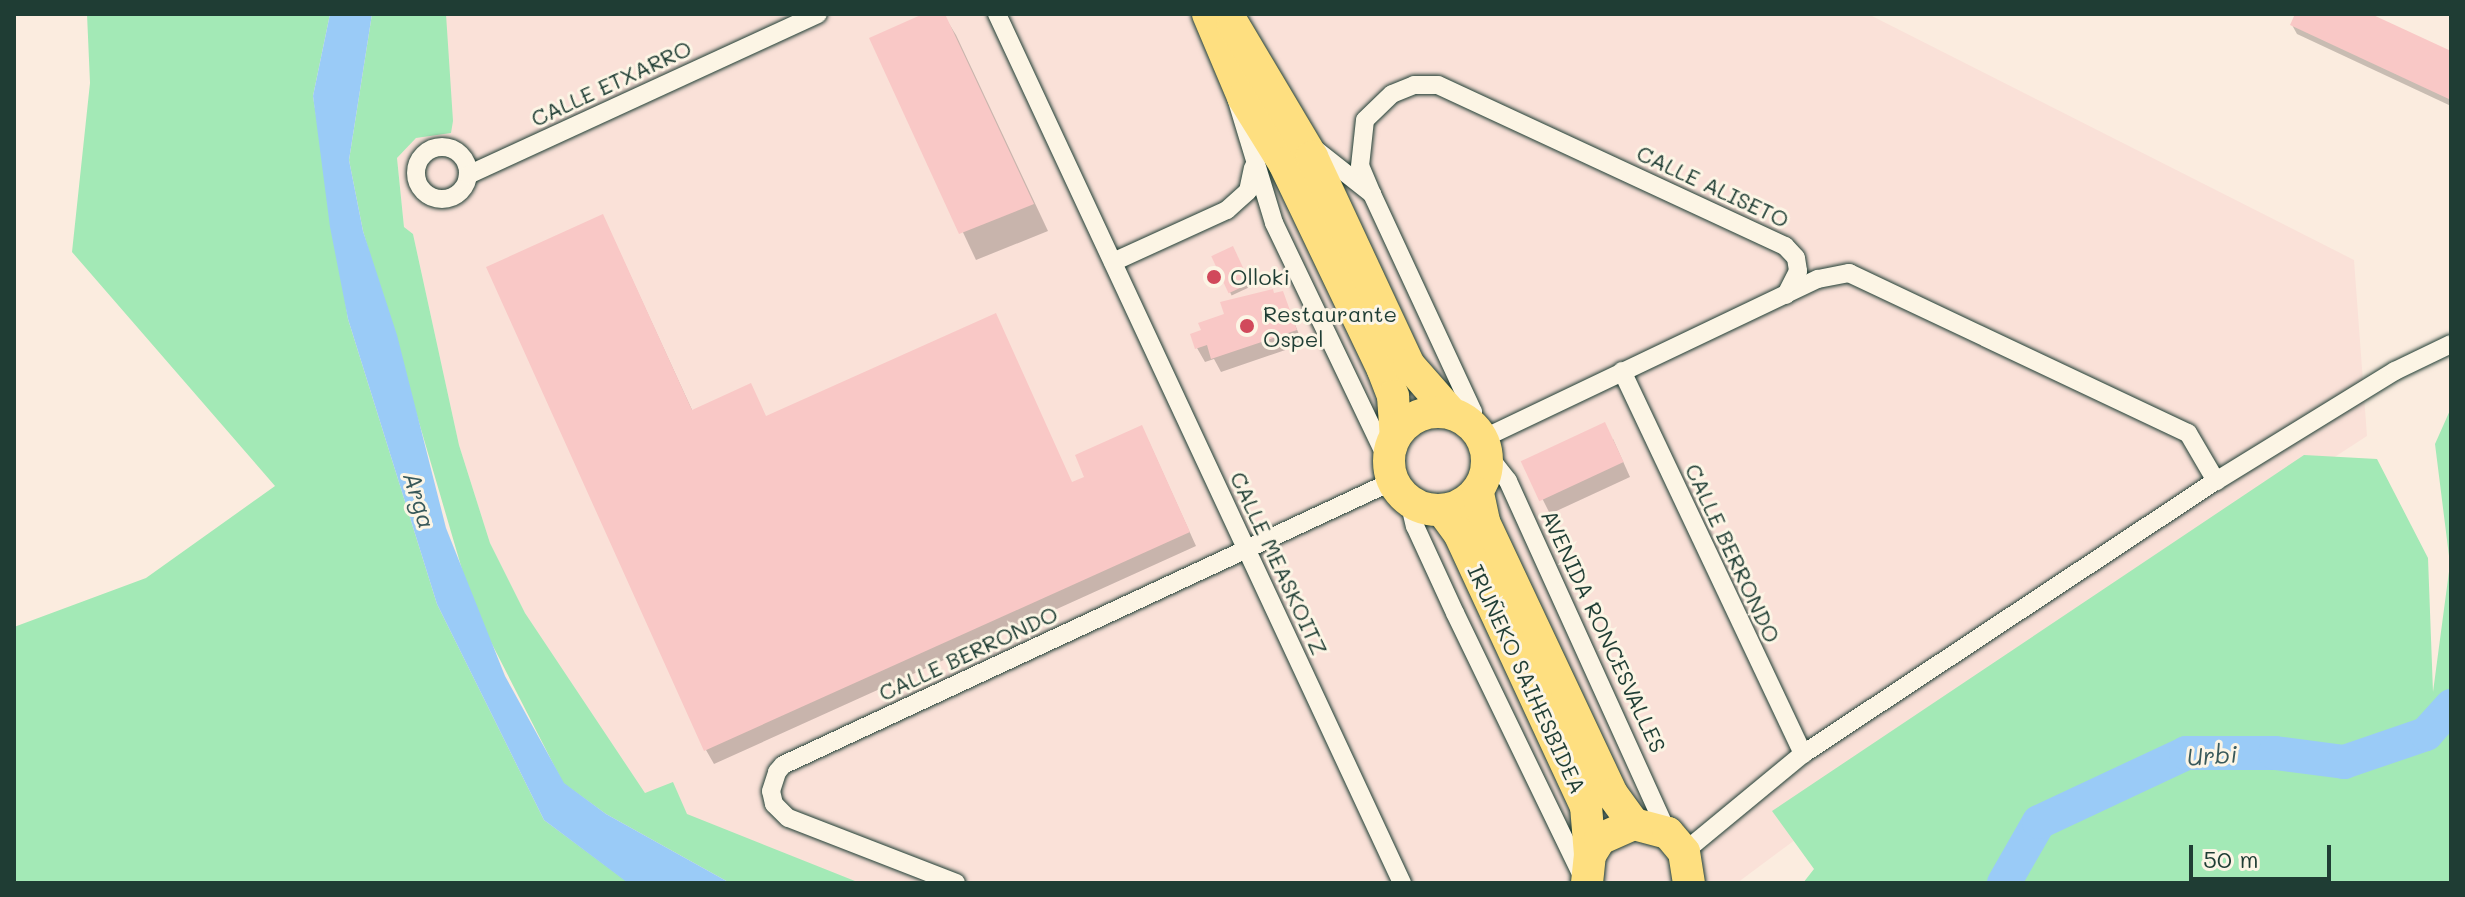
<!DOCTYPE html>
<html>
<head>
<meta charset="utf-8">
<style>
  body { margin:0 }
  #map { position:relative; width:2465px; height:897px; overflow:hidden; background:#fbecdf; font-family:Mali,sans-serif }
  div>[style] { position:absolute }
  .built>* { inset:0; background:#fae1d8 }
  .green>* { inset:0; background:#a3e9b6 }
  .water>* { inset:0; background:#9acbf7 }
  .shadow>* { inset:0; background:#0003; transform-origin:0 0 }
  .river>* { height:34px; margin:-17px; padding:0 17px; transform-origin:17px; border-radius:17px; background:#9acbf7 }
  .building>* { inset:0; background:#f9c8c6; transform-origin:0 0 }
  .roads { filter:drop-shadow(0 0 2px #1f3d34) drop-shadow(0 0 2px #1f3d34) }
  .street>* { height:18px; margin:-9px; padding:0 9px; transform-origin:9px; border-radius:9px; background:#fcf5e5 }
  .street>.ring { margin:-9px; padding:0; box-sizing:content-box; background:none; border:18px solid #fcf5e5; border-radius:50% }
  .highway>* { height:32px; margin:-16px; padding:0 16px; transform-origin:16px; border-radius:16px; background:#fedf80 }
  .highway>.ring { margin:-16px; padding:0; box-sizing:content-box; background:none; border:32px solid #fedf80; border-radius:50% }
  .dots>* { width:22px; height:22px; translate:-50% -50%; box-sizing:border-box; border:4px solid #fcf5e5; border-radius:50% }
  span { translate:-50% -50%; white-space:nowrap; text-align:center; line-height:1.15; -webkit-text-stroke:6px #fcf5e5; paint-order:stroke }
  .street-label { font-size:22px; color:#1f3d34 }
  .poi-label { font-size:22px; color:#1f3d34 }
  .left { translate:0 -50%; text-align:left }
  .water-label { font-size:24px; color:#38595b; font-style:italic }
  .frame { position:absolute; inset:0; border:16px solid #1f3d34; pointer-events:none }
  .scale { position:absolute; left:2189px; top:845px; width:142px; height:36px; box-sizing:border-box; border:4px solid #1f3d34; border-top:0; padding-left:10px; font-size:24px; line-height:28px; white-space:nowrap; color:#1f3d34; -webkit-text-stroke:6px #fcf5e5; paint-order:stroke }
</style>
</head>
<body>
<div id="map">
  <div class="built">
    <i style="clip-path:polygon(446px 14px,1868px 14px,2354px 260px,2367px 436px,2145px 580px,1737px 883px,860px 883px,713px 828px,645px 793px,525px 613px,490px 543px,459px 445px,413px 234px,404px 227px,397px 158px,416px 138px,430px 133px,446px 54px)"></i>
  </div>
  <div class="green">
    <i style="clip-path:polygon(87px 14px,330px 14px,313px 96px,348px 319px,437px 604px,544px 820px,629px 883px,14px 883px,14px 627px,146px 578px,275px 486px,72px 252px,90px 83px)"></i>
    <i style="clip-path:polygon(372px 14px,446px 14px,453px 121px,451px 133px,416px 138px,397px 158px,404px 227px,413px 234px,459px 445px,490px 543px,525px 613px,645px 793px,673px 782px,687px 814px,860px 883px,730px 883px,606px 814px,563px 783px,473px 607px,363px 231px,349px 160px)"></i>
    <i style="clip-path:polygon(2451px 408px,2451px 883px,1803px 883px,1814px 869px,1772px 811px,2304px 455px,2377px 459px,2428px 558px,2433px 692px,2450px 564px,2435px 444px)"></i>
  </div>
  <div class="water">
    <i style="clip-path:polygon(330px 14px,372px 14px,349px 160px,363px 231px,397px 335px,446px 528px,505px 676px,564px 783px,606px 814px,730px 883px,628px 883px,544px 820px,437px 604px,348px 319px,330px 227px,313px 96px)"></i>
  </div>
  <div class="shadow">
    <i style="clip-path:polygon(928px 14px,943px 14px,956px 35px,1048px 231px,976px 260px,872px 39px)"></i>
    <i style="clip-path:polygon(2297px 14px,2366px 14px,2451px 53px,2451px 106px,2297px 34px,2292px 25px)"></i>
    <i style="clip-path:polygon(603px 216px,693px 412px,767px 418px,1073px 484px,1149px 442px,1196px 546px,714px 764px,706px 750px)"></i>
    <i style="left:1232px;top:249px;width:42px;height:20px;rotate:65deg"></i>
    <i style="clip-path:polygon(1282px 293px,1303px 344px,1221px 372px,1214px 359px,1205px 362px,1197px 348px,1203px 331px,1226px 315px)"></i>
    <i style="clip-path:polygon(1613px 439px,1630px 477px,1550px 514px,1524px 462px)"></i>
  </div>
  <div class="river">
    <i style="left:2004px;top:883px;width:70px;rotate:-60.2deg"></i>
    <i style="left:2039px;top:822px;width:162px;rotate:-25.1deg"></i>
    <i style="left:2186px;top:753px;width:89px"></i>
    <i style="left:2275px;top:753px;width:70px;rotate:7.4deg"></i>
    <i style="left:2344px;top:762px;width:87px;rotate:-18.9deg"></i>
    <i style="left:2426px;top:734px;width:38px;rotate:-48deg"></i>
  </div>
  <div class="building">
    <i style="clip-path:polygon(923px 14px,945px 14px,1034px 204px,959px 234px,869px 38px)"></i>
    <i style="clip-path:polygon(2295px 14px,2371px 14px,2451px 51px,2451px 100px,2290px 25px)"></i>
    <i style="clip-path:polygon(603px 214px,692px 410px,751px 383px,766px 416px,996px 313px,1072px 482px,1084px 477px,1075px 455px,1142px 425px,1190px 532px,704px 751px,486px 267px)"></i>
    <i style="left:1233px;top:246px;width:41px;height:24px;rotate:65deg"></i>
    <i style="clip-path:polygon(1273px 289px,1274px 293px,1283px 291px,1297px 330px,1211px 359px,1207px 345px,1195px 349px,1190px 334px,1201px 330px,1198px 323px,1224px 314px,1220px 302px)"></i>
    <i style="left:1605px;top:422px;width:44px;height:93px;rotate:65deg"></i>
  </div>
  <div class="roads">
    <div class="street">
      <i style="left:997px;top:14px;width:959px;rotate:65.01deg"></i>
      <i style="left:1237px;top:101px;width:127px;rotate:73.1deg"></i>
      <i style="left:1274px;top:223px;width:264px;rotate:64.4deg"></i>
      <i class="ring" style="left:416px;top:147px;width:34px;height:34px"></i>
      <i style="left:1315px;top:149px;width:73px;rotate:38.3deg"></i>
      <i style="left:1372px;top:194px;width:240px;rotate:65.1deg"></i>
      <i style="left:1473px;top:412px;width:12px;rotate:104deg"></i>
      <i style="left:468px;top:175px;width:385px;rotate:-24.7deg"></i>
      <i style="left:1372px;top:194px;width:30px;rotate:-113deg"></i>
      <i style="left:1360px;top:166px;width:46px;rotate:-83.8deg"></i>
      <i style="left:1365px;top:120px;width:37px;rotate:-44deg"></i>
      <i style="left:1392px;top:94px;width:24px;rotate:-22deg"></i>
      <i style="left:1414px;top:85px;width:24px"></i>
      <i style="left:1438px;top:85px;width:383px;rotate:24.9deg"></i>
      <i style="left:1785px;top:246px;width:16px;rotate:47deg"></i>
      <i style="left:1796px;top:258px;width:13px;rotate:81deg"></i>
      <i style="left:1798px;top:271px;width:27px;rotate:117deg"></i>
      <i style="left:1113px;top:262px;width:125px;rotate:-24.5deg"></i>
      <i style="left:1227px;top:210px;width:28px;rotate:-42deg"></i>
      <i style="left:1248px;top:191px;width:24px;rotate:-78deg"></i>
      <i style="left:1622px;top:371px;width:424px;rotate:64.7deg"></i>
      <i style="left:1482px;top:439px;width:372px;rotate:-25.5deg"></i>
      <i style="left:1818px;top:279px;width:32px;rotate:-11deg"></i>
      <i style="left:1849px;top:273px;width:375px;rotate:25.3deg"></i>
      <i style="left:2188px;top:433px;width:56px;rotate:59.7deg"></i>
      <i style="left:1487px;top:454px;width:34px;rotate:52deg"></i>
      <i style="left:1508px;top:481px;width:387px;rotate:65.6deg"></i>
      <i style="left:1409px;top:501px;width:26px;rotate:77deg"></i>
      <i style="left:1415px;top:526px;width:96px;rotate:65.3deg"></i>
      <i style="left:1455px;top:613px;width:297px;rotate:64.2deg"></i>
      <i style="left:1684px;top:852px;width:154px;rotate:-39.5deg"></i>
      <i style="left:1803px;top:754px;width:495px;rotate:-33.5deg"></i>
      <i style="left:2216px;top:481px;width:210px;rotate:-31.6deg"></i>
      <i style="left:2395px;top:371px;width:62px;rotate:-25.7deg"></i>
      <i style="left:956px;top:883px;width:180px;rotate:-158.8deg"></i>
      <i style="left:788px;top:818px;width:20px;rotate:-135deg"></i>
      <i style="left:774px;top:804px;width:13px;rotate:-103deg"></i>
      <i style="left:771px;top:791px;width:20px;rotate:-72deg"></i>
      <i style="left:777px;top:772px;width:9px;rotate:-49deg"></i>
      <i style="left:783px;top:765px;width:673px;rotate:-24.97deg"></i>
    </div>
    <div class="highway">
      <i style="left:1208px;top:14px;width:90px;rotate:67.1deg"></i>
      <i style="left:1243px;top:97px;width:78px;rotate:58.2deg"></i>
      <i style="left:1284px;top:163px;width:229px;rotate:64.4deg"></i>
      <i style="left:1383px;top:370px;width:28px;rotate:69deg"></i>
      <i style="left:1393px;top:396px;width:39px;rotate:86deg"></i>
      <i style="left:1233px;top:24px;width:155px;rotate:59.3deg"></i>
      <i style="left:1312px;top:157px;width:230px;rotate:65deg"></i>
      <i style="left:1409px;top:365px;width:64px;rotate:48.8deg"></i>
      <i class="ring" style="left:1389px;top:412px;width:66px;height:66px"></i>
      <i style="left:1478px;top:493px;width:30px;rotate:78deg"></i>
      <i style="left:1484px;top:522px;width:301px;rotate:64.8deg"></i>
      <i style="left:1612px;top:794px;width:37px;rotate:54deg"></i>
      <i style="left:1442px;top:510px;width:29px;rotate:54deg"></i>
      <i style="left:1459px;top:533px;width:301px;rotate:65.1deg"></i>
      <i style="left:1586px;top:806px;width:49px;rotate:85.3deg"></i>
      <i style="left:1587px;top:883px;width:28px;rotate:-84deg"></i>
      <i style="left:1590px;top:855px;width:19px;rotate:-58deg"></i>
      <i style="left:1600px;top:839px;width:37px;rotate:-24deg"></i>
      <i style="left:1634px;top:824px;width:35px;rotate:15deg"></i>
      <i style="left:1668px;top:833px;width:25px;rotate:50deg"></i>
      <i style="left:1684px;top:852px;width:31px;rotate:81deg"></i>
    </div>
  </div>
  <div class="dots">
    <i style="left:1214px;top:277px;background:#d1495b"></i>
    <i style="left:1247px;top:326px;background:#d1495b"></i>
  </div>
  <div class="street-label">
    <span style="left:611px;top:83px;rotate:-25deg">CALLE ETXARRO</span>
    <span style="left:1713px;top:186px;rotate:25deg">CALLE ALISETO</span>
    <span style="left:1733px;top:553px;rotate:65deg">CALLE BERRONDO</span>
    <span style="left:1279px;top:563px;rotate:65deg">CALLE MEASKOITZ</span>
    <span style="left:1604px;top:631px;rotate:65deg">AVENIDA RONCESVALLES</span>
    <span style="left:968px;top:653px;rotate:-25deg">CALLE BERRONDO</span>
    <span style="left:1527px;top:679px;rotate:65deg">IRUÑEKO SAIHESBIDEA</span>
  </div>
  <div class="poi-label">
    <span class="left" style="left:1230px;top:277px">Olloki</span>
    <span class="left" style="left:1263px;top:326px">Restaurante<br>Ospel</span>
  </div>
  <div class="water-label">
    <span style="left:420px;top:500px;rotate:73deg">Arga</span>
    <span style="left:2212px;top:755px;rotate:-4deg">Urbi</span>
  </div>
  <div class="frame"></div>
  <div class="scale">50 m</div>
</div>
</body>
</html>
